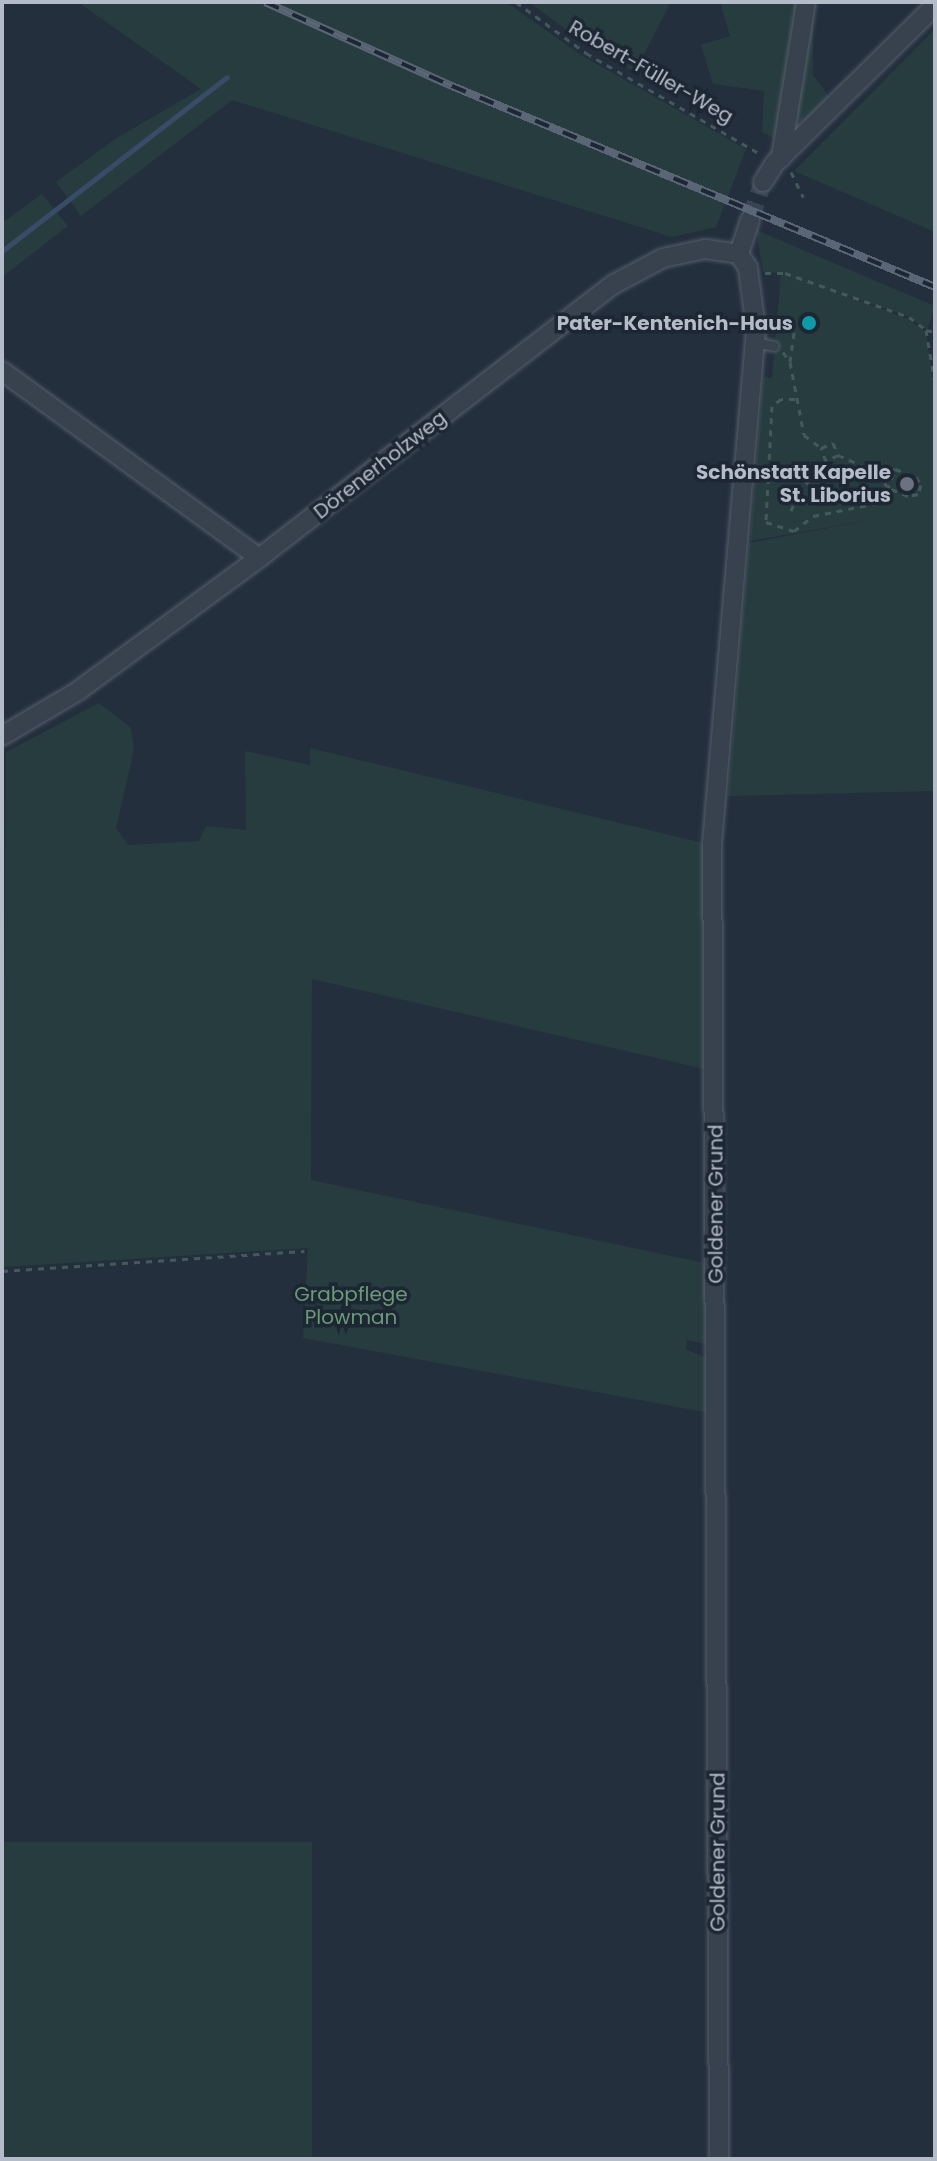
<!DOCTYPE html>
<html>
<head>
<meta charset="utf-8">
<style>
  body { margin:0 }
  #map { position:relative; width:937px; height:2161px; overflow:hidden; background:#242f3e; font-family:Poppins,sans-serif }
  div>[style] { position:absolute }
  .green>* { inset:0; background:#263c3f; transform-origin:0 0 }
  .stream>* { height:5px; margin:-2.5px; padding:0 2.5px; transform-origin:2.5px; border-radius:2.5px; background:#394c67 }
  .minor-tunnel>* { height:18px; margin-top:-9px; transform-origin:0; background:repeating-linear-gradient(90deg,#3a4453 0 18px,transparent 0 27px) }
  .path>* { height:3px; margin-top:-1.5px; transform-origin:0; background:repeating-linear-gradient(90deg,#44595c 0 6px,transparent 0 12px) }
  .roads { filter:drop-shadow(0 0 2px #565f6c) drop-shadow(0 0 2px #565f6c) }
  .service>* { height:9px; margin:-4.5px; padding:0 4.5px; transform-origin:4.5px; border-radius:4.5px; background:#38414e }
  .minor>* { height:18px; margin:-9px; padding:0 9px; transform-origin:9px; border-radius:9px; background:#38414e }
  .rail>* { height:8px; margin-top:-4px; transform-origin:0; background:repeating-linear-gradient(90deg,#1d2633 0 15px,#5a6575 0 30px); box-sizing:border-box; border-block:2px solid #5a6575 }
  .dots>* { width:22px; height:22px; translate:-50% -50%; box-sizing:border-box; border:4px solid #1d2633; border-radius:50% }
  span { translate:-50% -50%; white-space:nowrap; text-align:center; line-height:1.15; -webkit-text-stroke:7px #1d2633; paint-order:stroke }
  .street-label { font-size:20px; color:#b4bcc9 }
  .poi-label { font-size:20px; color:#b4bcc9; font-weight:700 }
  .right { translate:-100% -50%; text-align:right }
  .park-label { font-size:20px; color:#6b9a76 }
  .frame { position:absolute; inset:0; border:4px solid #b4bcc9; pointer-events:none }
</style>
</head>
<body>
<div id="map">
  <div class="green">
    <i style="clip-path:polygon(78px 2px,506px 2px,581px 55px,746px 149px,716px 227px,672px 237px,232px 100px,81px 216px,56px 182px,115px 139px,201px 89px)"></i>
    <i style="clip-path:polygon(529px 2px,671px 2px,635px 72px,589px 47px)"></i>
    <i style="clip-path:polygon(720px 2px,797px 2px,775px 139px,762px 132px,764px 91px,713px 84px,701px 45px,730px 36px)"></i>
    <i style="clip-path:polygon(813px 13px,813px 75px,831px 99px,807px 121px,799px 121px,795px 116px)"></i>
    <i style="clip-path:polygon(935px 29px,935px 232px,794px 171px)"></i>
    <i style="clip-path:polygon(42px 194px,68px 226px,2px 277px,2px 223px)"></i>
    <i style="clip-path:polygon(756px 230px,935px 306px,927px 330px,909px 317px,827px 289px,908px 319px,926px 332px,935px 397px,935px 791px,728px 796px,749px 543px,876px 519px,750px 541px,763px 376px,772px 378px,781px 273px,763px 272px)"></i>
    <i style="clip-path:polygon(99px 703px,131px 728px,134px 750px,116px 828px,128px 845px,199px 841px,206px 826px,246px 830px,245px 751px,310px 765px,310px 748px,707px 844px,709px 1070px,312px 979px,311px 1180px,709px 1264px,709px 1345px,687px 1340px,686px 1349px,710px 1360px,710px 1413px,303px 1338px,308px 1248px,2px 1267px,6px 752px)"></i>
    <i style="left:312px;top:1842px;width:317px;height:311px;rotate:90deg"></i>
  </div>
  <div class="stream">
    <i style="left:2px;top:251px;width:284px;rotate:-37.7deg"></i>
  </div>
  <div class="minor-tunnel">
    <i style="left:750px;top:220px;width:40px;rotate:-71.1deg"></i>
  </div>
  <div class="path">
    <i style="left:516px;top:2px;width:87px;rotate:36.1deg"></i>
    <i style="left:586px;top:53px;width:201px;rotate:30.1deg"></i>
    <i style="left:791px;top:172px;width:28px;rotate:64deg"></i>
    <i style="left:765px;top:273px;width:20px"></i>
    <i style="left:785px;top:273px;width:132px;rotate:19.5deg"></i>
    <i style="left:909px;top:317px;width:21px;rotate:37deg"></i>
    <i style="left:926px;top:330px;width:55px;rotate:80.5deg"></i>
    <i style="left:926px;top:330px;width:9px;rotate:13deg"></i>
    <i style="left:783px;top:352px;width:12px;rotate:55deg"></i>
    <i style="left:790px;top:362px;width:74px;rotate:79.1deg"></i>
    <i style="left:804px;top:435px;width:21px;rotate:37deg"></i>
    <i style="left:790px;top:362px;width:34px;rotate:-82deg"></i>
    <i style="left:795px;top:399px;width:14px;rotate:180deg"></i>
    <i style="left:781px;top:399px;width:11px;rotate:142deg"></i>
    <i style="left:772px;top:406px;width:116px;rotate:93deg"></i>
    <i style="left:766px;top:522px;width:29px;rotate:18deg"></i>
    <i style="left:794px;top:531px;width:24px;rotate:-38deg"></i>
    <i style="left:813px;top:516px;width:71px;rotate:-11.3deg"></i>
    <i style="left:883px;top:502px;width:35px;rotate:-70deg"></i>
    <i style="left:838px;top:455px;width:13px;rotate:153deg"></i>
    <i style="left:826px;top:461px;width:14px;rotate:-111deg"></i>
    <i style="left:821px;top:448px;width:13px;rotate:-23deg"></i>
    <i style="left:833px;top:443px;width:13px;rotate:67deg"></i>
    <i style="left:838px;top:455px;width:43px;rotate:23.6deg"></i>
    <i style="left:877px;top:472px;width:18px;rotate:-9deg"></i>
    <i style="left:895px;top:469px;width:22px;rotate:21deg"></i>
    <i style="left:916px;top:477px;width:9px;rotate:58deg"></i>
    <i style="left:921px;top:485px;width:9px;rotate:108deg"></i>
    <i style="left:918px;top:494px;width:10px;rotate:169deg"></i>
    <i style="left:908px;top:496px;width:22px;rotate:-158deg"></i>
    <i style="left:888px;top:488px;width:19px;rotate:-125deg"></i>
    <i style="left:791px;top:511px;width:19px;rotate:-69deg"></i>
    <i style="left:798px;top:493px;width:43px;rotate:-48.8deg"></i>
    <i style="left:2px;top:1271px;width:303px;rotate:-3.8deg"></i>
  </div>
  <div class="roads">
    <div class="service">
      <i style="left:755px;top:342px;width:19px;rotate:12deg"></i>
    </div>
    <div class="minor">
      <i style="left:781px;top:158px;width:158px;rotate:-80.9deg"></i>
      <i style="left:763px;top:182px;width:22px;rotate:-58deg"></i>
      <i style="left:775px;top:163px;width:224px;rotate:-44.5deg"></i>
      <i style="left:739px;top:254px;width:36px;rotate:-72deg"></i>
      <i style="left:2px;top:371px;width:318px;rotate:36deg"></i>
      <i style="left:2px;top:736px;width:88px;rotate:-30.6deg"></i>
      <i style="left:78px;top:691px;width:225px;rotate:-36.3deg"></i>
      <i style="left:259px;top:558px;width:448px;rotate:-37.7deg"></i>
      <i style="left:614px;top:284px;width:55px;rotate:-28deg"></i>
      <i style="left:663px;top:258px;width:43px;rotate:-12.1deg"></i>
      <i style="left:705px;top:249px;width:34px;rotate:8deg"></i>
      <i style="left:719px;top:2159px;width:1315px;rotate:-90.3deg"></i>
      <i style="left:712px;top:844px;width:517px;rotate:-85.12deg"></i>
      <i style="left:756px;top:329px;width:62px;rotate:-97.5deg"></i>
      <i style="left:748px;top:268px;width:17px;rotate:-123deg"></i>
    </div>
  </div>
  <div class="rail">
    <i style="left:265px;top:2px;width:205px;rotate:24.2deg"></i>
    <i style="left:452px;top:86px;width:523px;rotate:22.59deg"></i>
  </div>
  <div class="dots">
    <i style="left:809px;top:323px;background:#0f9aa8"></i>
    <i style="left:907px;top:484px;background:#6b7280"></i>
  </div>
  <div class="street-label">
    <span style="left:651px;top:72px;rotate:30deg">Robert-Füller-Weg</span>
    <span style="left:380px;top:465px;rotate:-38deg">Dörenerholzweg</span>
    <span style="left:716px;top:1204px;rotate:-90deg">Goldener Grund</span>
    <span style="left:718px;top:1852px;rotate:-90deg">Goldener Grund</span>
  </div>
  <div class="poi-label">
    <span class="right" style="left:793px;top:323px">Pater-Kentenich-Haus</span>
    <span class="right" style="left:891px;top:484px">Schönstatt Kapelle<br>St. Liborius</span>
  </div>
  <div class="park-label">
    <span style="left:351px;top:1306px">Grabpflege<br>Plowman</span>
  </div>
  <div class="frame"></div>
</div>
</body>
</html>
